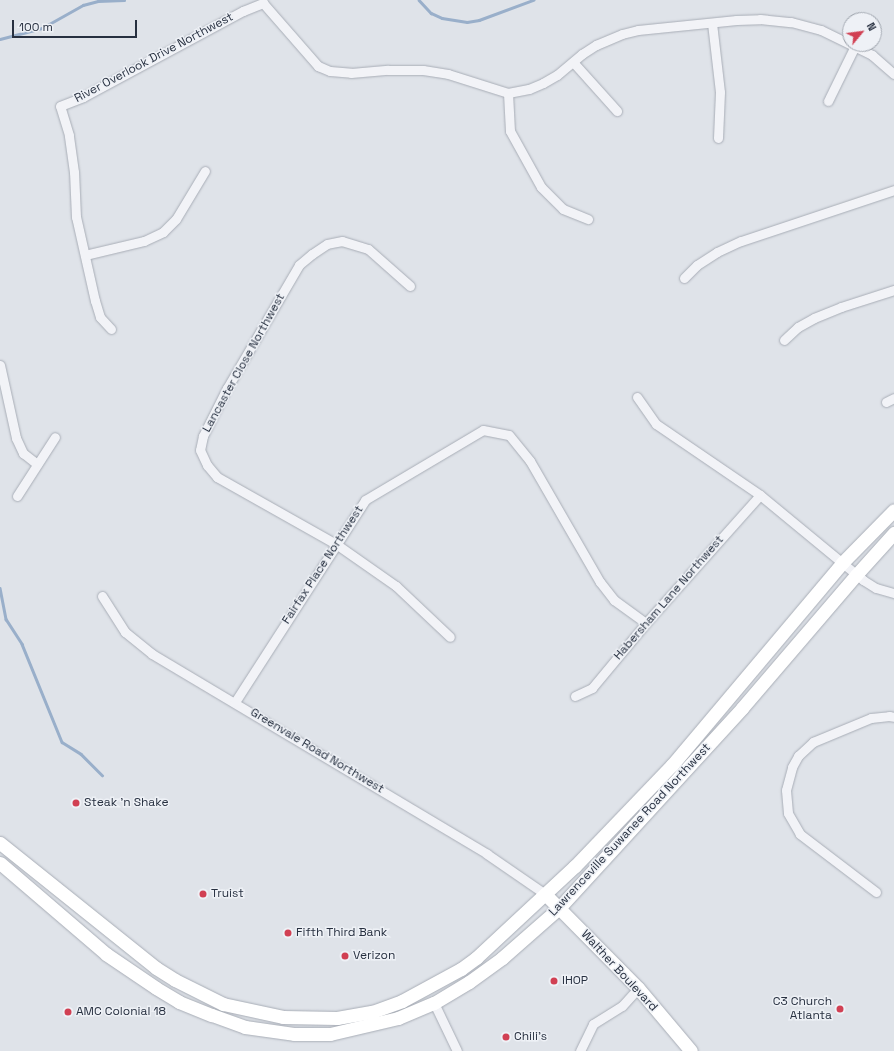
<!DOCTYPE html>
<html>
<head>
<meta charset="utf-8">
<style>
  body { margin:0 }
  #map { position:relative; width:894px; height:1051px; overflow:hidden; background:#dfe3e9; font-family:"Space Grotesk",sans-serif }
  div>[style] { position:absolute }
  .stream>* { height:2.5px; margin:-1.25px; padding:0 1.25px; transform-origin:1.25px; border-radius:1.25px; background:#99afca }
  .roads { filter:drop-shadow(0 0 1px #a8adb6) drop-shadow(0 0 1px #a8adb6) }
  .street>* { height:9px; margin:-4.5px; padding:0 4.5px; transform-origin:4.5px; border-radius:4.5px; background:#f2f3f7 }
  .secondary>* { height:13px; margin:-6.5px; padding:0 6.5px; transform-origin:6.5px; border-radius:6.5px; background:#fff }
  .dots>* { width:11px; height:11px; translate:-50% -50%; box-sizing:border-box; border:2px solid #eef1f6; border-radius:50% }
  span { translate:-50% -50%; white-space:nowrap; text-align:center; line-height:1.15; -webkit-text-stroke:3px #eef1f6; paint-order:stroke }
  .street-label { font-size:12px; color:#273040 }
  .poi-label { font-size:12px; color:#273040 }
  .left { translate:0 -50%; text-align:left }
  .right { translate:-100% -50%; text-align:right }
  .north { position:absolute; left:842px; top:12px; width:40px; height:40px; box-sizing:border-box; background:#eef1f6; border:1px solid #9ea4ad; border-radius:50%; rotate:61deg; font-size:11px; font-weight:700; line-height:16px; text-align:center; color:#273040 }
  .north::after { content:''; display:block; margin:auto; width:14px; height:18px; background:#d14053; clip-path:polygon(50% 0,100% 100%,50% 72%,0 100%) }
  .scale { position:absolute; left:12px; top:20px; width:125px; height:18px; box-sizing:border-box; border:2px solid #273040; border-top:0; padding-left:5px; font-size:12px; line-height:14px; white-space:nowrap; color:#273040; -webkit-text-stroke:3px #eef1f6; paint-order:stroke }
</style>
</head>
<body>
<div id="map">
  <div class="stream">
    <i style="left:419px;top:0;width:18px;rotate:47deg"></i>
    <i style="left:431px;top:13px;width:12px;rotate:24deg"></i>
    <i style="left:442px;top:18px;width:25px;rotate:9deg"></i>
    <i style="left:467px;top:22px;width:12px;rotate:-9deg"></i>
    <i style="left:479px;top:20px;width:58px;rotate:-20.3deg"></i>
    <i style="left:0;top:39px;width:43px;rotate:-14.7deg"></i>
    <i style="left:42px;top:28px;width:47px;rotate:-29.3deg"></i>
    <i style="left:83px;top:5px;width:16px;rotate:-15deg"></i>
    <i style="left:98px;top:1px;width:26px;rotate:-2deg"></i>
    <i style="left:0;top:588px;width:32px;rotate:79deg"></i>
    <i style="left:6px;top:619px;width:30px;rotate:57deg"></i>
    <i style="left:22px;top:644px;width:106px;rotate:67.8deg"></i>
    <i style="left:62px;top:742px;width:22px;rotate:32deg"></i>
    <i style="left:81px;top:754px;width:30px;rotate:45deg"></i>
  </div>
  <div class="roads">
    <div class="street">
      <i style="left:712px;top:23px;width:69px;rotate:83.4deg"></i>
      <i style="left:720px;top:92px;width:46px;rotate:92.5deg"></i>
      <i style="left:573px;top:62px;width:66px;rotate:48.1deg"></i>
      <i style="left:508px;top:93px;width:38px;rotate:87deg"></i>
      <i style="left:510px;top:131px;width:64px;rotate:61deg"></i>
      <i style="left:541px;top:187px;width:31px;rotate:45deg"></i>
      <i style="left:563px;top:209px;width:27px;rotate:22deg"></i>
      <i style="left:828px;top:101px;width:59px;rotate:-63.9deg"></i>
      <i style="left:85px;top:255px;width:61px;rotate:-13.3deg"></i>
      <i style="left:144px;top:241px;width:21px;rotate:-25deg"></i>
      <i style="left:163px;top:232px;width:18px;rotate:-45deg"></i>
      <i style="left:176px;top:219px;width:56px;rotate:-58.9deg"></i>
      <i style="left:684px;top:278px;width:18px;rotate:-45deg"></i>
      <i style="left:697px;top:265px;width:24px;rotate:-33deg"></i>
      <i style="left:717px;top:252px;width:26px;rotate:-25deg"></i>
      <i style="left:741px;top:241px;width:161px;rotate:-18.4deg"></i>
      <i style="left:410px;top:286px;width:56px;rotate:-138.6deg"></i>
      <i style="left:368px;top:249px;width:27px;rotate:-163deg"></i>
      <i style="left:342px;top:241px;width:15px;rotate:169deg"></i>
      <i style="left:327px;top:244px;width:18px;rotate:146deg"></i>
      <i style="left:312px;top:254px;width:17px;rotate:140deg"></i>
      <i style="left:299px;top:265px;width:143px;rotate:120.3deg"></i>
      <i style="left:227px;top:388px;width:54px;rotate:116.6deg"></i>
      <i style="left:203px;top:436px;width:14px;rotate:102deg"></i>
      <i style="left:200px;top:450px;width:17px;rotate:65deg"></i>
      <i style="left:207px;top:465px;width:16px;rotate:50deg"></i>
      <i style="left:217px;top:477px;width:137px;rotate:29.4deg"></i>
      <i style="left:336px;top:544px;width:73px;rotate:35deg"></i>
      <i style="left:396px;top:586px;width:74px;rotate:43.4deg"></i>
      <i style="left:111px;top:329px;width:16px;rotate:-133deg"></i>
      <i style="left:100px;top:317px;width:17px;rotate:-107deg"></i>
      <i style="left:95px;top:301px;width:86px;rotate:-102.7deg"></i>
      <i style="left:76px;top:217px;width:45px;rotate:-92.5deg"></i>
      <i style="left:74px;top:172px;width:37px;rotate:-98deg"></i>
      <i style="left:69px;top:135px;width:30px;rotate:-107deg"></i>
      <i style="left:60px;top:106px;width:25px;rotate:-21deg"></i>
      <i style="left:83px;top:97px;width:182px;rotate:-28.3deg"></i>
      <i style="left:243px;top:11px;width:22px;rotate:-22deg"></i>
      <i style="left:263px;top:3px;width:84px;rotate:48.9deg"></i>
      <i style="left:318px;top:66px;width:13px;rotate:23deg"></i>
      <i style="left:330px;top:71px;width:21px;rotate:5deg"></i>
      <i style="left:351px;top:73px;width:37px;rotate:-5deg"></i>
      <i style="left:388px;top:70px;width:35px"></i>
      <i style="left:423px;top:70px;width:25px;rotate:9deg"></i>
      <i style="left:448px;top:74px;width:63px;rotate:17.6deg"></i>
      <i style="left:508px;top:93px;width:21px;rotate:-11deg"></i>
      <i style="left:529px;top:89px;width:15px;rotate:-23deg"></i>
      <i style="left:543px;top:83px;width:16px;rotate:-30deg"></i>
      <i style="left:557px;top:75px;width:33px;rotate:-40deg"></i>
      <i style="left:582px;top:54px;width:17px;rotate:-33deg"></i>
      <i style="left:596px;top:45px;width:28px;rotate:-23deg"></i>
      <i style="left:622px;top:34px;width:16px;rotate:-14deg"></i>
      <i style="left:638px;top:30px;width:99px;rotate:-5.8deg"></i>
      <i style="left:736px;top:20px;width:24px;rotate:-2deg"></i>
      <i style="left:760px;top:19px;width:31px;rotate:6deg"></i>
      <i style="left:791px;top:22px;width:31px;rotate:15deg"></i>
      <i style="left:821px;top:30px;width:57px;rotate:26.1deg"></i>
      <i style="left:872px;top:55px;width:29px;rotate:41deg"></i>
      <i style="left:784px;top:340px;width:19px;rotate:-43deg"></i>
      <i style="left:798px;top:327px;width:18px;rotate:-29deg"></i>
      <i style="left:814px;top:318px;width:29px;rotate:-22deg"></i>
      <i style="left:841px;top:307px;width:56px;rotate:-17.8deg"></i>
      <i style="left:0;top:365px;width:75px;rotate:77.6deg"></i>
      <i style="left:16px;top:438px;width:17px;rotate:65deg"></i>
      <i style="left:23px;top:453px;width:18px;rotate:38deg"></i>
      <i style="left:637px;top:397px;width:33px;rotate:55deg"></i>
      <i style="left:656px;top:424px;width:126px;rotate:34.3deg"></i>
      <i style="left:760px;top:495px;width:134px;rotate:39.5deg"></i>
      <i style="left:863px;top:580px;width:15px;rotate:32deg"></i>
      <i style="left:876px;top:588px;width:19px;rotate:16deg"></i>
      <i style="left:886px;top:402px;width:9px;rotate:-27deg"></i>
      <i style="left:17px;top:496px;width:70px;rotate:-57.2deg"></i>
      <i style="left:102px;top:596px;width:43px;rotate:57.4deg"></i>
      <i style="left:125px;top:632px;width:35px;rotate:39deg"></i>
      <i style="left:152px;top:654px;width:390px;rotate:30.8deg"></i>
      <i style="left:487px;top:854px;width:70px;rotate:34.6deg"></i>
      <i style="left:575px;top:696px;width:19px;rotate:-25deg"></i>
      <i style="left:592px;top:688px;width:85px;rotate:-50.3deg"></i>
      <i style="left:646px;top:623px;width:171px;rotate:-48.3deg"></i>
      <i style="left:235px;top:702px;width:240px;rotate:-57.2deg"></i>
      <i style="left:365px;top:500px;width:137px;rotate:-30.7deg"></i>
      <i style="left:483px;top:430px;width:26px;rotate:11deg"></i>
      <i style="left:509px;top:435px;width:33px;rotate:51deg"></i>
      <i style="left:530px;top:461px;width:140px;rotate:60deg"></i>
      <i style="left:600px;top:582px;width:23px;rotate:52deg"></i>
      <i style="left:614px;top:600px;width:39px;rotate:36deg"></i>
      <i style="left:876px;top:892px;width:96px;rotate:-142.7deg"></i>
      <i style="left:800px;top:834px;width:24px;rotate:-120deg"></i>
      <i style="left:788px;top:813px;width:23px;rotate:-95deg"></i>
      <i style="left:786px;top:790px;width:24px;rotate:-75deg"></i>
      <i style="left:792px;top:767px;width:13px;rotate:-61deg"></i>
      <i style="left:798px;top:756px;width:21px;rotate:-43deg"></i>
      <i style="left:813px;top:742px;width:63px;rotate:-22.5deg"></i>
      <i style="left:871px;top:718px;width:18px;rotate:-6deg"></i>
      <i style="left:889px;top:716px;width:5px;rotate:11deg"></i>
      <i style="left:434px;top:1003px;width:53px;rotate:64.4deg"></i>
      <i style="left:580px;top:1051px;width:30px;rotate:-64deg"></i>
      <i style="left:593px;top:1024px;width:34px;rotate:-32deg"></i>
      <i style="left:622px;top:1006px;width:24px;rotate:-48deg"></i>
    </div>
    <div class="secondary">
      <i style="left:0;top:843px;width:200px;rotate:38.7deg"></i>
      <i style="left:156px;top:968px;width:22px;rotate:32deg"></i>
      <i style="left:175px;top:980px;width:54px;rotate:26.6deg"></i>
      <i style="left:223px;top:1004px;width:61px;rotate:12.2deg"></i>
      <i style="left:283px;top:1017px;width:54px;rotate:1.1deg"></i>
      <i style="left:337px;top:1018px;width:36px;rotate:-10deg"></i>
      <i style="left:372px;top:1012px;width:32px;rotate:-20deg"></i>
      <i style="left:402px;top:1001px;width:67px;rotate:-28.5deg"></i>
      <i style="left:461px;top:969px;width:19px;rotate:-36deg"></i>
      <i style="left:476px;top:958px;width:135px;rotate:-42.9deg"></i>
      <i style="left:575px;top:866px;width:140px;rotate:-46.2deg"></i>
      <i style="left:672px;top:765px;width:264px;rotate:-49.9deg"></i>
      <i style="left:842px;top:563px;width:74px;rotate:-45.5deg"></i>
      <i style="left:0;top:863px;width:140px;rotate:40.6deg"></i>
      <i style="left:106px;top:954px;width:60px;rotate:34.2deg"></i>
      <i style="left:156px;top:988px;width:27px;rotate:31deg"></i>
      <i style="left:179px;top:1002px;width:35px;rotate:22deg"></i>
      <i style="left:212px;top:1015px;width:35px;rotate:20deg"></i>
      <i style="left:245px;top:1027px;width:49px;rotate:8.1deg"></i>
      <i style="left:294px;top:1034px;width:36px"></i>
      <i style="left:330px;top:1034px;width:70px;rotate:-13.2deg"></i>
      <i style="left:398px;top:1018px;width:39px;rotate:-23deg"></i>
      <i style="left:434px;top:1003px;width:41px;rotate:-31deg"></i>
      <i style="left:469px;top:982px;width:41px;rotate:-36deg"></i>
      <i style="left:502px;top:958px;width:76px;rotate:-41.3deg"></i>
      <i style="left:559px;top:908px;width:271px;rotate:-47.5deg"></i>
      <i style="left:742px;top:708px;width:175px;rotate:-49.4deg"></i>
      <i style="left:856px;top:575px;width:57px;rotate:-47.9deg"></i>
      <i style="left:545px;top:894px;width:132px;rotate:45.3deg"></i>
      <i style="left:638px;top:988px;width:82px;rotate:49.9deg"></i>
    </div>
  </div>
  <div class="dots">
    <i style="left:76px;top:803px;background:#d14053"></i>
    <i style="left:203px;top:894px;background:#d14053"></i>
    <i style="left:288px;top:933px;background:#d14053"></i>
    <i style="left:345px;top:956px;background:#d14053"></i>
    <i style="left:554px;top:981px;background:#d14053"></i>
    <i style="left:840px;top:1009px;background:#d14053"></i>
    <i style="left:68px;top:1012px;background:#d14053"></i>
    <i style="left:506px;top:1037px;background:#d14053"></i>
  </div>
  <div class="street-label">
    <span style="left:154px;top:58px;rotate:-28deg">River Overlook Drive Northwest</span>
    <span style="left:244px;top:363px;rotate:-61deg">Lancaster Close Northwest</span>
    <span style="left:323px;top:565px;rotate:-57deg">Fairfax Place Northwest</span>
    <span style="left:669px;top:598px;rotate:-49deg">Habersham Lane Northwest</span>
    <span style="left:317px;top:751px;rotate:31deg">Greenvale Road Northwest</span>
    <span style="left:630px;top:830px;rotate:-47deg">Lawrenceville Suwanee Road Northwest</span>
    <span style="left:619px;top:971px;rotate:47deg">Walther Boulevard</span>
  </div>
  <div class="poi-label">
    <span class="left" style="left:84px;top:803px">Steak 'n Shake</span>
    <span class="left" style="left:211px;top:894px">Truist</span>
    <span class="left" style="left:296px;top:933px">Fifth Third Bank</span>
    <span class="left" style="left:353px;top:956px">Verizon</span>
    <span class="left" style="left:562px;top:981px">IHOP</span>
    <span class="right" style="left:832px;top:1009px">C3 Church<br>Atlanta</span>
    <span class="left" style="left:76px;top:1012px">AMC Colonial 18</span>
    <span class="left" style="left:514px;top:1037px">Chili's</span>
  </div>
  <div class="north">N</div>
  <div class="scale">100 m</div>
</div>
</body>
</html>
